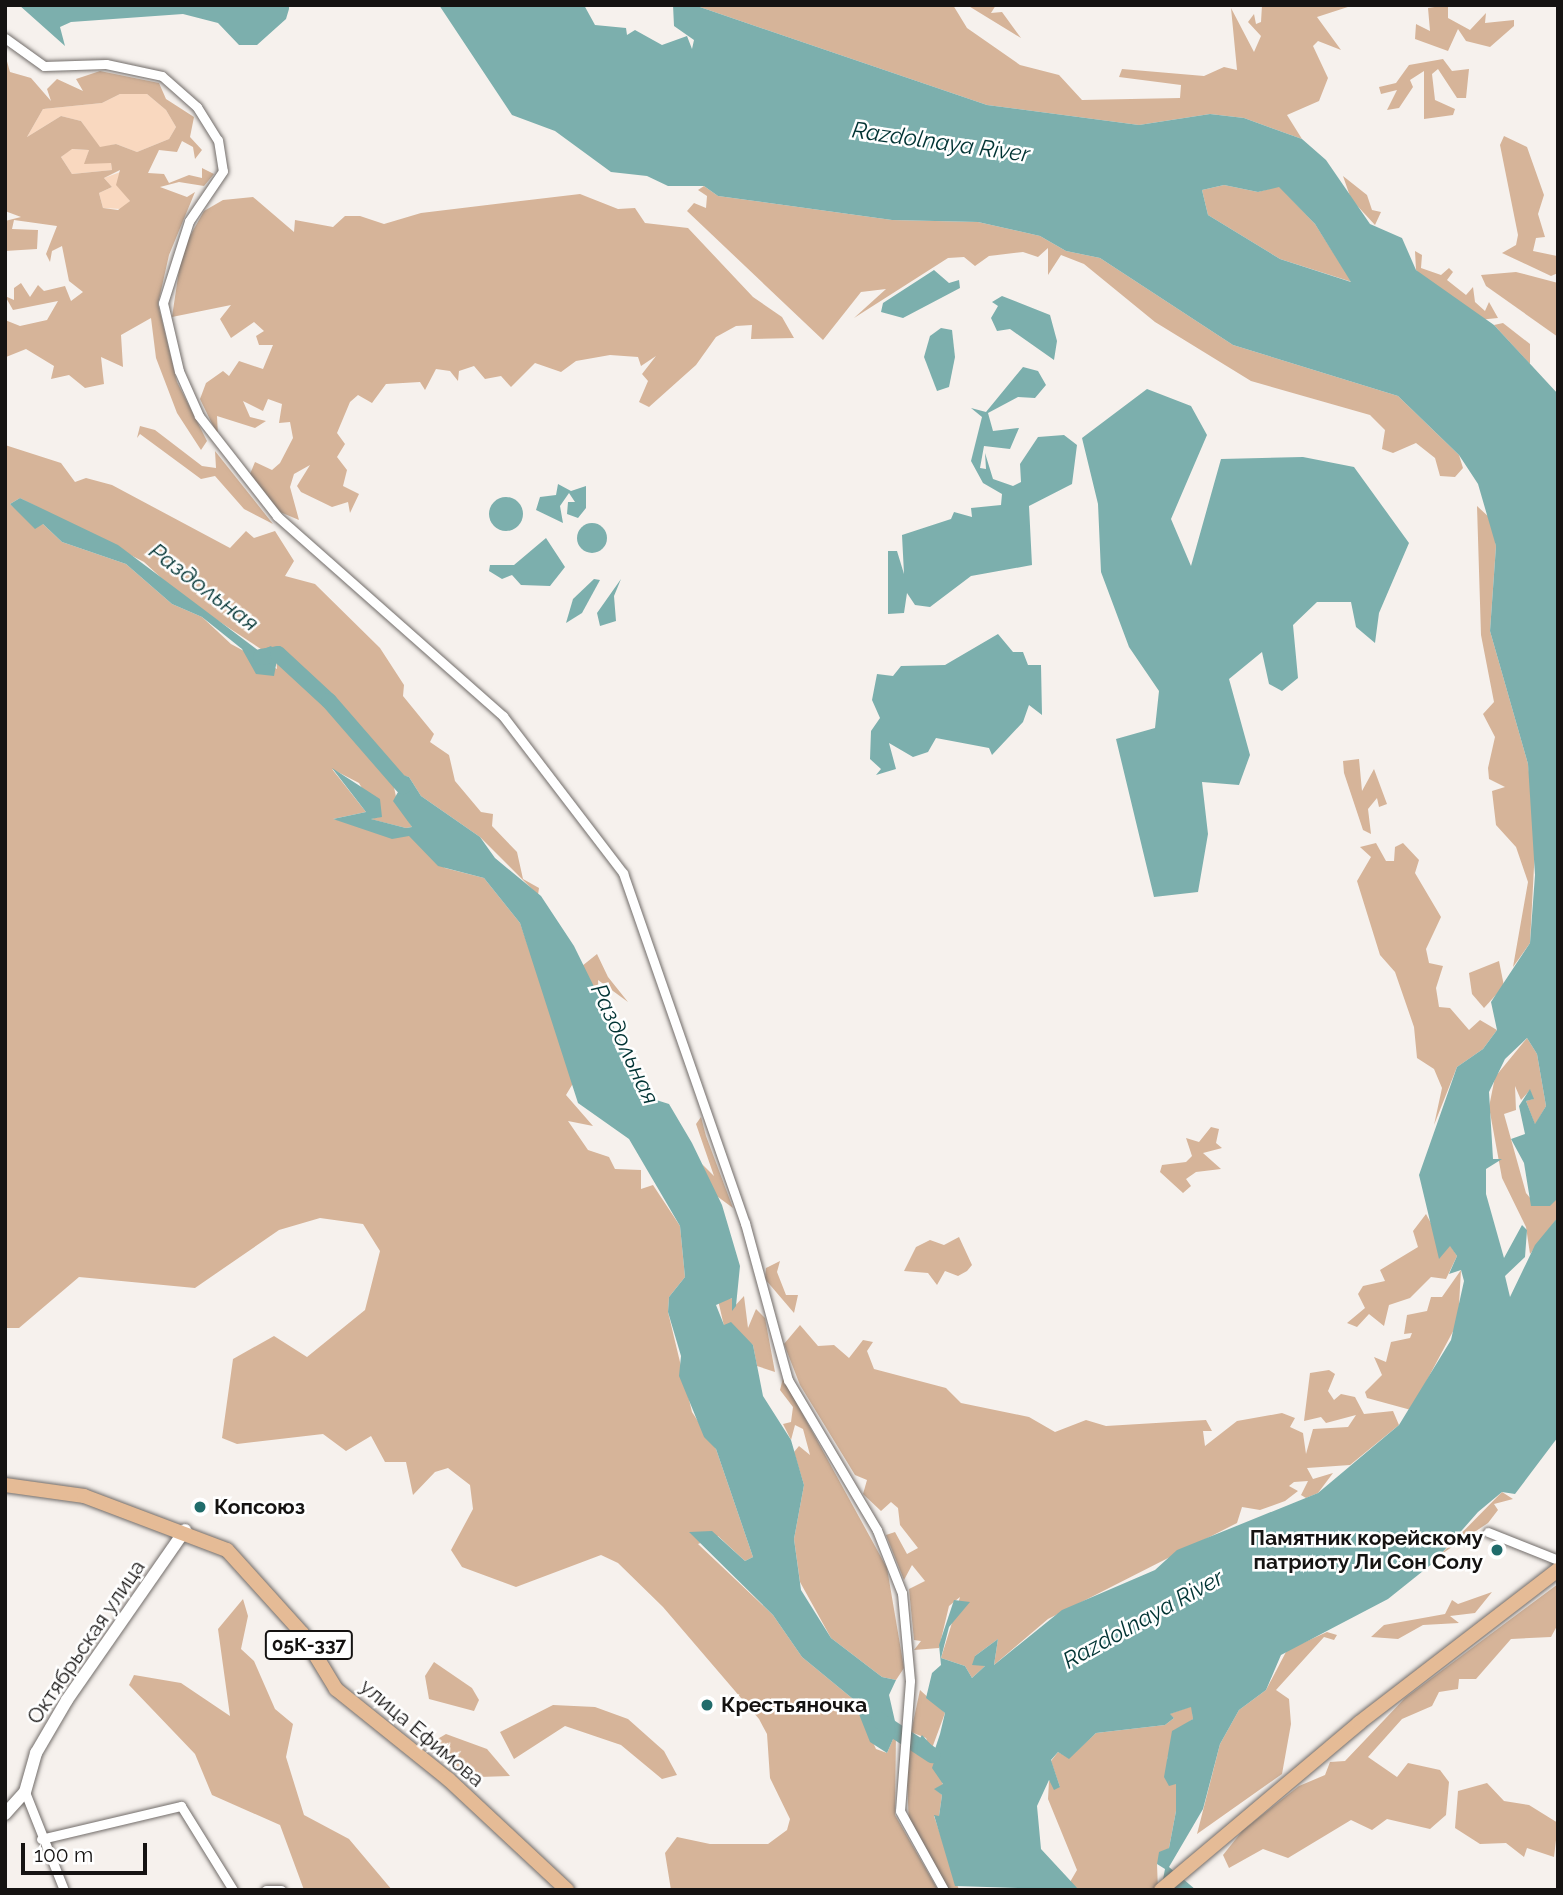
<!DOCTYPE html>
<html>
<head>
<meta charset="utf-8">
<style>
  body { margin:0 }
  #map { position:relative; width:1563px; height:1895px; overflow:hidden; background:#f6f1ed; font-family:Raleway,sans-serif }
  div>[style] { position:absolute }
  .green>* { inset:0; background:#f9d8bf }
  .forest>* { inset:0; background:#d6b499 }
  .water>* { inset:0; background:#7cafad }
  .round { border-radius:50% }
  .river>* { height:16px; margin:-8px; padding:0 8px; transform-origin:8px; border-radius:8px; background:#7cafad }
  .roads { filter:drop-shadow(0 0 2px #726d6a) drop-shadow(0 0 2px #726d6a) }
  .street>* { height:9px; margin:-4.5px; padding:0 4.5px; transform-origin:4.5px; border-radius:4.5px; background:#fff }
  .secondary>* { height:12px; margin:-6px; padding:0 6px; transform-origin:6px; border-radius:6px; background:#fff }
  .primary>* { height:14px; margin:-7px; padding:0 7px; transform-origin:7px; border-radius:7px; background:#e5bb96 }
  .dots>* { width:19px; height:19px; translate:-50% -50%; box-sizing:border-box; border:4px solid #fff; border-radius:50% }
  span { translate:-50% -50%; white-space:nowrap; text-align:center; line-height:1.15; -webkit-text-stroke:5px #fff; paint-order:stroke }
  .shield-label span { padding:2px 5px; background:#fff; border:2px solid; border-radius:5px; -webkit-text-stroke-width:0 }
  .shield-label { font-size:19px; color:#151312; font-weight:700 }
  .poi-label { font-size:21px; color:#151312; font-weight:700 }
  .left { translate:0 -50%; text-align:left }
  .right { translate:-100% -50%; text-align:right }
  .street-label { font-size:21px; color:#151312 }
  .water-label { font-size:23px; color:#033; font-style:italic }
  .frame { position:absolute; inset:0; border:7px solid #151312; pointer-events:none }
  .scale { position:absolute; left:21px; top:1843px; width:126px; height:32px; box-sizing:border-box; border:4px solid #151312; border-top:0; padding-left:9px; font-size:21px; line-height:24px; white-space:nowrap; color:#151312; -webkit-text-stroke:5px #fff; paint-order:stroke }
</style>
</head>
<body>
<div id="map">
  <div class="green">
    <i style="clip-path:polygon(120px 94px,147px 94px,166px 110px,176px 127px,169px 139px,137px 152px,116px 144px,100px 148px,81px 121px,61px 116px,27px 137px,43px 109px,102px 103px)"></i>
    <i style="clip-path:polygon(71px 149px,89px 150px,85px 163px,111px 163px,112px 170px,72px 174px,61px 157px)"></i>
    <i style="clip-path:polygon(123px 171px,119px 186px,130px 201px,121px 209px,103px 208px,99px 193px,112px 187px,104px 178px)"></i>
  </div>
  <div class="forest">
    <i style="clip-path:polygon(694px 5px,953px 5px,967px 28px,1020px 65px,1059px 75px,1082px 100px,1180px 98px,1181px 85px,1119px 77px,1122px 69px,1204px 76px,1224px 67px,1237px 70px,1231px 8px,1254px 52px,1261px 36px,1248px 22px,1254px 14px,1256px 24px,1261px 22px,1262px 5px,1354px 5px,1317px 17px,1341px 50px,1318px 41px,1313px 46px,1328px 78px,1319px 101px,1287px 115px,1302px 139px,1244px 118px,1210px 114px,1139px 125px,987px 105px)"></i>
    <i style="clip-path:polygon(967px 5px,996px 5px,991px 13px,1002px 12px,1021px 38px)"></i>
    <i style="clip-path:polygon(1448px 5px,1448px 18px,1470px 30px,1486px 13px,1485px 23px,1514px 20px,1514px 26px,1490px 47px,1466px 41px,1458px 29px,1448px 51px,1415px 39px,1416px 24px,1430px 31px,1428px 8px)"></i>
    <i style="clip-path:polygon(evenodd,5px 54px,10px 72px,31px 78px,51px 101px,47px 89px,57px 79px,83px 91px,76px 79px,100px 71px,159px 83px,166px 99px,194px 117px,190px 137px,202px 150px,195px 159px,193px 147px,182px 141px,177px 152px,159px 150px,148px 173px,164px 174px,169px 183px,189px 175px,202px 178px,202px 168px,214px 174px,204px 186px,179px 182px,160px 187px,187px 197px,195px 192px,169px 255px,158px 304px,177px 382px,207px 441px,201px 450px,177px 413px,156px 358px,151px 318px,121px 335px,123px 367px,101px 357px,104px 384px,85px 388px,69px 375px,51px 379px,54px 366px,26px 349px,6px 357px,5px 320px,20px 326px,47px 320px,58px 301px,13px 310px,5px 296px,14px 300px,14px 288px,21px 283px,30px 297px,38px 285px,44px 291px,65px 286px,71px 301px,83px 292px,69px 281px,62px 246px,52px 251px,50px 262px,46px 254px,57px 226px,14px 220px,12px 229px,38px 230px,37px 249px,5px 251px,5px 221px,21px 217px,5px 211px,5px 54px,120px 94px,147px 94px,166px 110px,176px 127px,169px 139px,137px 152px,116px 144px,100px 147px,81px 121px,61px 116px,27px 137px,43px 109px,102px 103px,120px 94px,5px 54px,72px 149px,89px 150px,84px 164px,111px 163px,112px 170px,72px 174px,61px 157px,72px 149px,5px 54px,120px 170px,116px 185px,130px 201px,118px 210px,103px 208px,99px 193px,112px 187px,104px 178px,120px 170px)"></i>
    <i style="clip-path:polygon(1443px 59px,1452px 71px,1469px 69px,1466px 98px,1457px 98px,1438px 69px,1432px 74px,1435px 100px,1455px 109px,1453px 115px,1424px 119px,1424px 71px,1410px 80px,1413px 87px,1399px 108px,1387px 110px,1397px 90px,1381px 94px,1379px 87px,1396px 83px,1409px 65px)"></i>
    <i style="clip-path:polygon(1504px 136px,1527px 147px,1544px 195px,1538px 214px,1545px 237px,1536px 238px,1533px 251px,1557px 256px,1558px 273px,1551px 276px,1502px 253px,1516px 245px,1518px 235px,1500px 145px)"></i>
    <i style="clip-path:polygon(1343px 176px,1367px 195px,1372px 210px,1381px 212px,1375px 225px,1351px 199px)"></i>
    <i style="clip-path:polygon(1224px 185px,1258px 192px,1279px 186px,1315px 224px,1352px 282px,1280px 259px,1208px 215px,1202px 190px)"></i>
    <i style="clip-path:polygon(704px 186px,718px 196px,892px 220px,978px 222px,1040px 236px,1066px 251px,1100px 258px,1233px 345px,1398px 396px,1459px 455px,1463px 468px,1455px 477px,1440px 476px,1435px 458px,1416px 443px,1393px 453px,1382px 449px,1385px 430px,1370px 415px,1251px 381px,1155px 322px,1084px 264px,1061px 255px,1048px 275px,1048px 248px,1038px 257px,1023px 252px,989px 256px,975px 266px,964px 257px,948px 258px,854px 318px,886px 289px,861px 292px,823px 340px,687px 211px,694px 203px,706px 208px,707px 196px,698px 190px)"></i>
    <i style="clip-path:polygon(580px 194px,618px 209px,635px 208px,645px 223px,688px 228px,753px 297px,782px 317px,794px 338px,751px 339px,752px 325px,736px 326px,716px 337px,696px 365px,649px 407px,639px 402px,648px 381px,642px 374px,656px 356px,641px 366px,638px 357px,610px 355px,576px 361px,561px 372px,535px 363px,511px 387px,501px 376px,485px 379px,474px 366px,459px 371px,458px 381px,450px 371px,436px 369px,425px 390px,420px 382px,386px 384px,372px 403px,358px 395px,350px 402px,337px 433px,345px 444px,337px 457px,347px 470px,343px 486px,359px 494px,350px 513px,348px 502px,332px 507px,301px 492px,297px 486px,310px 465px,294px 474px,290px 487px,299px 520px,280px 512px,250px 474px,255px 462px,272px 470px,280px 463px,293px 438px,290px 422px,279px 423px,282px 404px,268px 399px,263px 411px,243px 401px,250px 417px,266px 421px,255px 428px,217px 416px,218px 436px,200px 399px,206px 383px,223px 371px,229px 376px,239px 361px,263px 369px,273px 345px,259px 345px,256px 336px,264px 331px,254px 322px,231px 338px,220px 319px,231px 305px,172px 317px,182px 250px,204px 211px,223px 200px,253px 197px,294px 232px,295px 220px,333px 227px,345px 216px,360px 216px,384px 224px,421px 213px)"></i>
    <i style="clip-path:polygon(1415px 251px,1422px 255px,1421px 268px,1441px 275px,1449px 268px,1453px 272px,1447px 280px,1466px 295px,1473px 287px,1475px 302px,1485px 311px,1489px 302px,1498px 318px,1478px 320px,1438px 291px,1416px 270px)"></i>
    <i style="clip-path:polygon(1516px 272px,1558px 283px,1558px 337px,1486px 286px,1481px 275px)"></i>
    <i style="clip-path:polygon(1503px 323px,1530px 344px,1530px 364px,1494px 325px)"></i>
    <i style="clip-path:polygon(140px 426px,155px 430px,202px 466px,216px 468px,215px 451px,273px 524px,244px 509px,215px 476px,201px 479px,140px 434px,137px 438px)"></i>
    <i style="clip-path:polygon(evenodd,5px 445px,61px 463px,75px 482px,86px 478px,112px 485px,230px 548px,246px 531px,254px 538px,275px 531px,294px 561px,285px 576px,315px 584px,380px 648px,404px 685px,403px 696px,434px 734px,430px 742px,449px 755px,455px 781px,481px 812px,493px 814px,492px 826px,517px 852px,523px 879px,539px 888px,538px 895px,480px 837px,421px 796px,409px 777px,391px 772px,397px 802px,412px 827px,406px 828px,370px 819px,379px 817px,359px 783px,332px 769px,366px 812px,333px 819px,409px 835px,445px 868px,484px 878px,520px 923px,575px 1080px,566px 1095px,593px 1126px,568px 1121px,588px 1150px,609px 1157px,615px 1169px,641px 1170px,641px 1189px,653px 1185px,680px 1226px,685px 1277px,669px 1297px,668px 1312px,692px 1412px,716px 1449px,753px 1557px,745px 1561px,718px 1536px,698px 1544px,773px 1615px,802px 1657px,853px 1699px,876px 1749px,887px 1753px,896px 1732px,895px 1815px,938px 1890px,671px 1890px,665px 1853px,677px 1837px,710px 1844px,768px 1844px,787px 1830px,790px 1819px,770px 1778px,767px 1734px,759px 1719px,663px 1607px,618px 1563px,601px 1555px,516px 1587px,462px 1567px,451px 1550px,473px 1509px,470px 1485px,448px 1468px,435px 1472px,413px 1495px,406px 1462px,385px 1462px,371px 1436px,346px 1451px,323px 1434px,237px 1444px,222px 1438px,233px 1359px,274px 1336px,307px 1357px,365px 1310px,380px 1251px,363px 1224px,320px 1218px,279px 1230px,195px 1288px,79px 1277px,19px 1328px,5px 1328px,5px 445px,20px 498px,144px 562px,182px 597px,276px 659px,277px 669px,231px 644px,202px 617px,172px 604px,126px 564px,62px 542px,43px 524px,34px 525px,10px 504px,20px 498px)"></i>
    <i style="clip-path:polygon(1477px 506px,1491px 519px,1496px 546px,1490px 631px,1528px 764px,1536px 829px,1530px 943px,1513px 967px,1528px 882px,1516px 847px,1496px 825px,1492px 791px,1505px 787px,1489px 779px,1488px 768px,1495px 737px,1483px 714px,1494px 702px,1481px 635px)"></i>
    <i style="clip-path:polygon(1359px 759px,1362px 791px,1374px 769px,1387px 804px,1379px 807px,1377px 798px,1368px 809px,1371px 834px,1363px 830px,1344px 773px,1343px 761px)"></i>
    <i style="clip-path:polygon(1376px 843px,1386px 861px,1394px 861px,1395px 847px,1403px 843px,1419px 860px,1415px 873px,1441px 917px,1426px 949px,1429px 963px,1443px 966px,1436px 988px,1439px 1007px,1450px 1008px,1469px 1030px,1480px 1020px,1497px 1030px,1483px 1049px,1457px 1067px,1434px 1125px,1442px 1088px,1434px 1069px,1417px 1058px,1414px 1027px,1395px 972px,1380px 955px,1357px 881px,1371px 857px,1360px 847px)"></i>
    <i style="clip-path:polygon(597px 954px,608px 977px,628px 1002px,598px 980px,599px 996px,590px 984px,582px 966px)"></i>
    <i style="clip-path:polygon(1499px 961px,1504px 986px,1484px 1008px,1472px 994px,1469px 973px)"></i>
    <i style="clip-path:polygon(1527px 1038px,1537px 1054px,1546px 1106px,1535px 1125px,1526px 1101px,1533px 1099px,1530px 1090px,1521px 1100px,1515px 1086px,1516px 1110px,1504px 1114px,1526px 1193px,1531px 1199px,1558px 1198px,1558px 1217px,1530px 1254px,1526px 1227px,1502px 1178px,1489px 1107px,1495px 1077px)"></i>
    <i style="clip-path:polygon(701px 1117px,706px 1136px,733px 1208px,714px 1194px,702px 1164px,714px 1176px,696px 1124px)"></i>
    <i style="clip-path:polygon(1211px 1127px,1219px 1129px,1216px 1143px,1222px 1148px,1203px 1153px,1221px 1169px,1196px 1172px,1186px 1179px,1191px 1186px,1183px 1193px,1160px 1172px,1162px 1165px,1186px 1162px,1192px 1156px,1186px 1138px,1199px 1142px)"></i>
    <i style="clip-path:polygon(1426px 1214px,1439px 1238px,1439px 1258px,1450px 1245px,1457px 1256px,1446px 1279px,1431px 1277px,1410px 1298px,1389px 1305px,1384px 1326px,1369px 1314px,1357px 1327px,1347px 1323px,1365px 1308px,1358px 1294px,1363px 1286px,1385px 1281px,1380px 1270px,1418px 1247px,1413px 1231px)"></i>
    <i style="clip-path:polygon(959px 1237px,972px 1265px,967px 1271px,958px 1276px,945px 1271px,937px 1285px,928px 1273px,904px 1271px,916px 1247px,930px 1240px,944px 1245px)"></i>
    <i style="clip-path:polygon(780px 1261px,777px 1272px,786px 1295px,798px 1295px,794px 1313px,765px 1279px,766px 1268px)"></i>
    <i style="clip-path:polygon(1461px 1270px,1458px 1322px,1411px 1410px,1367px 1398px,1365px 1392px,1382px 1375px,1374px 1357px,1386px 1362px,1391px 1342px,1410px 1338px,1412px 1333px,1404px 1334px,1407px 1315px,1427px 1311px,1431px 1297px,1442px 1297px)"></i>
    <i style="clip-path:polygon(744px 1296px,748px 1328px,756px 1309px,765px 1318px,775px 1372px,757px 1366px,753px 1345px,724px 1326px,718px 1300px,733px 1298px,732px 1309px)"></i>
    <i style="clip-path:polygon(800px 1325px,818px 1346px,834px 1345px,849px 1358px,863px 1340px,873px 1342px,867px 1351px,874px 1369px,946px 1388px,961px 1403px,1029px 1417px,1055px 1432px,1086px 1420px,1106px 1426px,1206px 1420px,1212px 1431px,1203px 1431px,1205px 1446px,1237px 1421px,1282px 1413px,1295px 1418px,1290px 1427px,1303px 1433px,1306px 1454px,1313px 1429px,1348px 1427px,1356px 1415px,1326px 1423px,1321px 1417px,1304px 1421px,1310px 1373px,1329px 1370px,1335px 1374px,1328px 1391px,1334px 1400px,1341px 1394px,1355px 1397px,1364px 1414px,1393px 1411px,1399px 1425px,1350px 1465px,1307px 1468px,1313px 1479px,1333px 1473px,1318px 1493px,1306px 1498px,1301px 1495px,1308px 1481px,1294px 1482px,1289px 1486px,1298px 1491px,1285px 1501px,1260px 1510px,1242px 1507px,1237px 1523px,1048px 1619px,994px 1665px,998px 1639px,975px 1656px,985px 1666px,972px 1678px,965px 1666px,941px 1658px,960px 1597px,949px 1606px,939px 1648px,914px 1650px,921px 1641px,914px 1640px,909px 1589px,925px 1581px,912px 1565px,904px 1580px,886px 1535px,895px 1532px,907px 1554px,918px 1548px,900px 1525px,898px 1508px,891px 1502px,881px 1511px,863px 1494px,867px 1480px,855px 1475px,800px 1385px,784px 1344px)"></i>
    <i style="clip-path:polygon(783px 1378px,887px 1568px,904px 1668px,896px 1680px,882px 1677px,831px 1638px,800px 1582px,794px 1539px,804px 1485px,794px 1452px,799px 1446px,810px 1455px,803px 1429px,795px 1425px,791px 1440px,783px 1424px,791px 1422px,793px 1407px,780px 1390px)"></i>
    <i style="clip-path:polygon(1502px 1492px,1513px 1499px,1494px 1504px,1498px 1510px,1488px 1523px,1440px 1555px)"></i>
    <i style="clip-path:polygon(1558px 1584px,1558px 1624px,1551px 1637px,1511px 1639px,1476px 1679px,1459px 1679px,1458px 1689px,1439px 1692px,1432px 1706px,1402px 1719px,1368px 1757px,1397px 1777px,1408px 1763px,1440px 1770px,1449px 1782px,1446px 1815px,1430px 1829px,1387px 1819px,1372px 1830px,1351px 1820px,1288px 1858px,1263px 1849px,1229px 1868px,1223px 1855px,1243px 1830px,1299px 1786px,1325px 1775px,1330px 1762px,1345px 1761px,1405px 1698px)"></i>
    <i style="clip-path:polygon(1492px 1592px,1475px 1613px,1450px 1616px,1459px 1623px,1423px 1625px,1398px 1639px,1371px 1637px,1384px 1625px,1445px 1614px,1452px 1600px,1458px 1604px)"></i>
    <i style="clip-path:polygon(243px 1599px,248px 1616px,241px 1649px,254px 1661px,275px 1709px,293px 1724px,286px 1757px,304px 1815px,349px 1839px,392px 1890px,304px 1890px,280px 1825px,212px 1795px,195px 1754px,129px 1685px,134px 1675px,181px 1683px,230px 1716px,218px 1629px)"></i>
    <i style="clip-path:polygon(1327px 1632px,1337px 1635px,1334px 1640px,1324px 1637px,1276px 1690px,1289px 1699px,1291px 1724px,1282px 1774px,1197px 1834px,1220px 1744px,1239px 1710px,1266px 1690px,1287px 1650px)"></i>
    <i style="clip-path:polygon(434px 1662px,472px 1688px,479px 1700px,474px 1711px,429px 1699px,425px 1676px)"></i>
    <i style="clip-path:polygon(920px 1690px,945px 1713px,931px 1751px,926px 1738px,911px 1732px)"></i>
    <i style="clip-path:polygon(553px 1705px,595px 1707px,628px 1719px,664px 1751px,677px 1775px,662px 1779px,621px 1745px,565px 1726px,514px 1759px,500px 1732px)"></i>
    <i style="clip-path:polygon(1192px 1706px,1193px 1719px,1178px 1730px,1167px 1759px,1176px 1784px,1176px 1811px,1169px 1848px,1157px 1864px,1158px 1890px,1079px 1890px,1070px 1882px,1077px 1870px,1048px 1799px,1049px 1781px,1060px 1787px,1051px 1761px,1058px 1752px,1069px 1758px,1096px 1733px,1165px 1725px,1174px 1718px,1169px 1714px)"></i>
    <i style="clip-path:polygon(446px 1734px,487px 1749px,510px 1776px,479px 1777px,449px 1766px,429px 1744px)"></i>
    <i style="clip-path:polygon(906px 1747px,937px 1763px,943px 1785px,935px 1789px,942px 1795px,939px 1816px,934px 1816px,959px 1890px,949px 1890px,934px 1873px,909px 1828px)"></i>
    <i style="clip-path:polygon(1487px 1783px,1504px 1801px,1529px 1805px,1558px 1823px,1554px 1857px,1527px 1848px,1524px 1857px,1506px 1843px,1480px 1844px,1455px 1828px,1458px 1791px)"></i>
  </div>
  <div class="water">
    <i style="clip-path:polygon(19px 5px,289px 5px,289px 9px,286px 19px,257px 45px,239px 45px,218px 23px,183px 14px,71px 22px,60px 27px,65px 46px)"></i>
    <i style="clip-path:polygon(evenodd,439px 5px,584px 5px,595px 25px,626px 28px,627px 35px,635px 30px,662px 45px,687px 36px,692px 49px,694px 40px,674px 26px,673px 5px,694px 5px,987px 105px,1139px 125px,1210px 114px,1244px 118px,1302px 139px,1326px 160px,1370px 224px,1402px 238px,1416px 270px,1494px 325px,1558px 394px,1558px 1198px,1550px 1206px,1531px 1206px,1524px 1163px,1511px 1139px,1525px 1134px,1519px 1106px,1530px 1089px,1534px 1099px,1526px 1101px,1535px 1124px,1546px 1106px,1537px 1054px,1527px 1038px,1505px 1059px,1489px 1092px,1493px 1159px,1502px 1159px,1486px 1169px,1486px 1194px,1504px 1258px,1522px 1225px,1527px 1230px,1525px 1257px,1505px 1276px,1510px 1297px,1535px 1245px,1558px 1217px,1558px 1437px,1515px 1494px,1502px 1492px,1478px 1512px,1433px 1563px,1388px 1599px,1281px 1655px,1266px 1690px,1239px 1710px,1220px 1744px,1203px 1809px,1169px 1867px,1196px 1890px,1161px 1890px,1165px 1869px,1157px 1864px,1159px 1852px,1169px 1848px,1176px 1811px,1176px 1784px,1169px 1786px,1164px 1777px,1172px 1731px,1193px 1719px,1191px 1707px,1170px 1714px,1174px 1718px,1165px 1725px,1096px 1733px,1069px 1759px,1058px 1752px,1051px 1760px,1060px 1787px,1054px 1790px,1049px 1780px,1037px 1806px,1041px 1849px,1079px 1890px,955px 1886px,934px 1815px,939px 1816px,942px 1795px,934px 1789px,943px 1784px,932px 1768px,935px 1759px,914px 1747px,922px 1735px,935px 1749px,940px 1734px,945px 1713px,926px 1698px,932px 1673px,941px 1665px,939px 1645px,954px 1600px,970px 1602px,949px 1627px,941px 1658px,965px 1666px,972px 1678px,985px 1666px,972px 1665px,975px 1656px,998px 1639px,994px 1665px,1062px 1610px,1155px 1570px,1177px 1550px,1318px 1493px,1399px 1425px,1451px 1340px,1464px 1281px,1461px 1270px,1449px 1274px,1457px 1256px,1450px 1246px,1439px 1259px,1419px 1175px,1457px 1067px,1483px 1049px,1497px 1030px,1491px 1002px,1530px 943px,1535px 875px,1528px 764px,1490px 631px,1496px 546px,1478px 484px,1459px 455px,1398px 396px,1233px 345px,1100px 258px,1066px 251px,1040px 236px,978px 222px,892px 220px,718px 196px,704px 186px,668px 186px,647px 176px,611px 172px,555px 131px,512px 115px,439px 5px,1224px 185px,1258px 192px,1279px 187px,1315px 224px,1351px 282px,1280px 259px,1208px 215px,1202px 190px,1224px 185px)"></i>
    <i style="clip-path:polygon(934px 270px,949px 283px,959px 280px,960px 288px,903px 318px,881px 312px,883px 303px)"></i>
    <i style="clip-path:polygon(1002px 296px,1050px 315px,1057px 341px,1054px 360px,1010px 329px,997px 331px,991px 318px,998px 306px,992px 302px)"></i>
    <i style="clip-path:polygon(941px 328px,952px 330px,955px 357px,949px 387px,937px 391px,924px 357px,930px 336px)"></i>
    <i style="clip-path:polygon(1023px 367px,1038px 371px,1046px 385px,1035px 398px,1018px 397px,988px 413px,993px 431px,1019px 428px,1010px 449px,984px 446px,980px 468px,986px 469px,985px 453px,993px 479px,1013px 486px,1021px 482px,1020px 464px,1038px 437px,1064px 435px,1077px 445px,1072px 484px,1029px 506px,1032px 565px,971px 576px,930px 607px,915px 605px,907px 593px,904px 613px,888px 614px,888px 551px,897px 551px,904px 574px,902px 535px,951px 519px,954px 512px,972px 517px,971px 508px,1001px 505px,1002px 494px,983px 483px,971px 461px,982px 417px,971px 408px,986px 412px)"></i>
    <i style="clip-path:polygon(1147px 389px,1191px 406px,1207px 435px,1171px 519px,1191px 566px,1221px 459px,1303px 457px,1354px 467px,1409px 543px,1379px 613px,1375px 643px,1356px 627px,1351px 602px,1317px 602px,1293px 625px,1298px 678px,1282px 691px,1269px 684px,1262px 652px,1229px 679px,1250px 755px,1239px 785px,1202px 782px,1208px 834px,1198px 892px,1154px 897px,1116px 739px,1155px 728px,1159px 691px,1129px 647px,1101px 572px,1098px 504px,1082px 438px)"></i>
    <i style="clip-path:polygon(558px 484px,571px 491px,586px 486px,586px 508px,578px 518px,567px 514px,568px 502px,575px 502px,569px 493px,560px 506px,563px 523px,536px 510px,540px 497px,556px 495px)"></i>
    <i class="round" style="left:489px;top:497px;width:34px;height:34px"></i>
    <i style="clip-path:polygon(20px 498px,118px 545px,259px 651px,271px 646px,278px 654px,274px 676px,256px 674px,242px 649px,202px 617px,172px 604px,126px 564px,62px 542px,43px 524px,35px 529px,10px 504px)"></i>
    <i class="round" style="left:577px;top:523px;width:30px;height:30px"></i>
    <i style="clip-path:polygon(546px 538px,565px 567px,550px 586px,521px 585px,512px 575px,502px 579px,489px 571px,490px 565px,514px 565px)"></i>
    <i style="clip-path:polygon(594px 579px,600px 580px,582px 613px,566px 623px,573px 599px)"></i>
    <i style="clip-path:polygon(621px 579px,614px 596px,616px 621px,600px 626px,597px 613px)"></i>
    <i style="clip-path:polygon(998px 634px,1013px 652px,1023px 652px,1028px 665px,1041px 665px,1042px 715px,1029px 705px,1023px 722px,992px 755px,989px 748px,936px 738px,928px 752px,913px 757px,889px 743px,896px 769px,876px 775px,881px 769px,870px 759px,871px 731px,880px 718px,872px 700px,877px 674px,893px 676px,901px 666px,945px 665px)"></i>
    <i style="clip-path:polygon(332px 768px,380px 799px,382px 817px,371px 819px,406px 828px,412px 827px,393px 801px,398px 792px,391px 771px,409px 777px,421px 796px,480px 837px,495px 858px,541px 896px,574px 946px,637px 1074px,653px 1099px,669px 1104px,692px 1143px,722px 1205px,740px 1266px,736px 1306px,732px 1311px,732px 1298px,716px 1305px,724px 1325px,731px 1322px,753px 1345px,763px 1396px,791px 1440px,804px 1485px,794px 1539px,801px 1590px,831px 1638px,882px 1677px,896px 1680px,889px 1695px,897px 1730px,887px 1753px,870px 1742px,853px 1699px,802px 1657px,773px 1615px,689px 1532px,712px 1531px,745px 1561px,753px 1557px,716px 1449px,704px 1437px,679px 1376px,681px 1356px,668px 1312px,669px 1297px,685px 1277px,680px 1226px,629px 1139px,578px 1103px,520px 923px,484px 878px,438px 866px,409px 836px,392px 839px,333px 819px,366px 812px)"></i>
  </div>
  <div class="river">
    <i style="left:261px;top:657px;width:17px;rotate:-10deg"></i>
    <i style="left:278px;top:654px;width:69px;rotate:42.7deg"></i>
    <i style="left:329px;top:701px;width:113px;rotate:49deg"></i>
    <i style="left:879px;top:1720px;width:64px;rotate:33.4deg"></i>
  </div>
  <div class="roads">
    <div class="street">
      <i style="left:5px;top:38px;width:48px;rotate:35.7deg"></i>
      <i style="left:44px;top:66px;width:62px;rotate:-1.8deg"></i>
      <i style="left:106px;top:64px;width:57px;rotate:12.1deg"></i>
      <i style="left:162px;top:76px;width:47px;rotate:41.5deg"></i>
      <i style="left:197px;top:107px;width:39px;rotate:58deg"></i>
      <i style="left:218px;top:140px;width:31px;rotate:81deg"></i>
      <i style="left:223px;top:171px;width:60px;rotate:124.2deg"></i>
      <i style="left:189px;top:221px;width:86px;rotate:107.6deg"></i>
      <i style="left:163px;top:303px;width:70px;rotate:76.8deg"></i>
      <i style="left:179px;top:371px;width:49px;rotate:66deg"></i>
      <i style="left:199px;top:416px;width:127px;rotate:52deg"></i>
      <i style="left:277px;top:516px;width:302px;rotate:41.5deg"></i>
      <i style="left:503px;top:716px;width:198px;rotate:52.6deg"></i>
      <i style="left:623px;top:873px;width:371px;rotate:70.8deg"></i>
      <i style="left:745px;top:1223px;width:163px;rotate:74.7deg"></i>
      <i style="left:788px;top:1380px;width:174px;rotate:59.3deg"></i>
      <i style="left:877px;top:1530px;width:68px;rotate:68.4deg"></i>
      <i style="left:902px;top:1593px;width:88px;rotate:84.8deg"></i>
      <i style="left:910px;top:1681px;width:130px;rotate:94.4deg"></i>
      <i style="left:900px;top:1811px;width:90px;rotate:60.9deg"></i>
      <i style="left:1488px;top:1532px;width:75px;rotate:21.8deg"></i>
      <i style="left:25px;top:1792px;width:105px;rotate:68.3deg"></i>
      <i style="left:41px;top:1839px;width:144px;rotate:-13.3deg"></i>
      <i style="left:181px;top:1806px;width:99px;rotate:58.2deg"></i>
      <i style="left:266px;top:1890px;width:15px"></i>
    </div>
    <div class="secondary">
      <i style="left:5px;top:1814px;width:30px;rotate:-48deg"></i>
      <i style="left:25px;top:1792px;width:41px;rotate:-74.2deg"></i>
      <i style="left:36px;top:1753px;width:61px;rotate:-59.7deg"></i>
      <i style="left:67px;top:1700px;width:207px;rotate:-55.2deg"></i>
    </div>
    <div class="primary">
      <i style="left:5px;top:1485px;width:80px;rotate:7.9deg"></i>
      <i style="left:84px;top:1496px;width:153px;rotate:20.7deg"></i>
      <i style="left:227px;top:1550px;width:112px;rotate:47.9deg"></i>
      <i style="left:302px;top:1633px;width:66px;rotate:58.7deg"></i>
      <i style="left:336px;top:1689px;width:144px;rotate:38.8deg"></i>
      <i style="left:448px;top:1779px;width:163px;rotate:43deg"></i>
      <i style="left:1161px;top:1890px;width:259px;rotate:-40.1deg"></i>
      <i style="left:1359px;top:1723px;width:251px;rotate:-37.6deg"></i>
    </div>
  </div>
  <div class="dots">
    <i style="left:200px;top:1507px;background:#206c6b"></i>
    <i style="left:1497px;top:1550px;background:#206c6b"></i>
    <i style="left:707px;top:1705px;background:#206c6b"></i>
  </div>
  <div class="shield-label">
    <span style="left:309px;top:1645px">05К-337</span>
  </div>
  <div class="poi-label">
    <span class="left" style="left:214px;top:1507px">Копсоюз</span>
    <span class="right" style="left:1483px;top:1550px">Памятник корейскому<br>патриоту Ли Сон Солу</span>
    <span class="left" style="left:721px;top:1705px">Крестьяночка</span>
  </div>
  <div class="street-label">
    <span style="left:86px;top:1642px;rotate:-56deg">Октябрьская улица</span>
    <span style="left:422px;top:1733px;rotate:40deg">улица Ефимова</span>
  </div>
  <div class="water-label">
    <span style="left:941px;top:142px;rotate:8deg">Razdolnaya River</span>
    <span style="left:204px;top:587px;rotate:37deg">Раздольная</span>
    <span style="left:625px;top:1044px;rotate:65deg">Раздольная</span>
    <span style="left:1143px;top:1619px;rotate:-29deg">Razdolnaya River</span>
  </div>
  <div class="frame"></div>
  <div class="scale">100 m</div>
</div>
</body>
</html>
